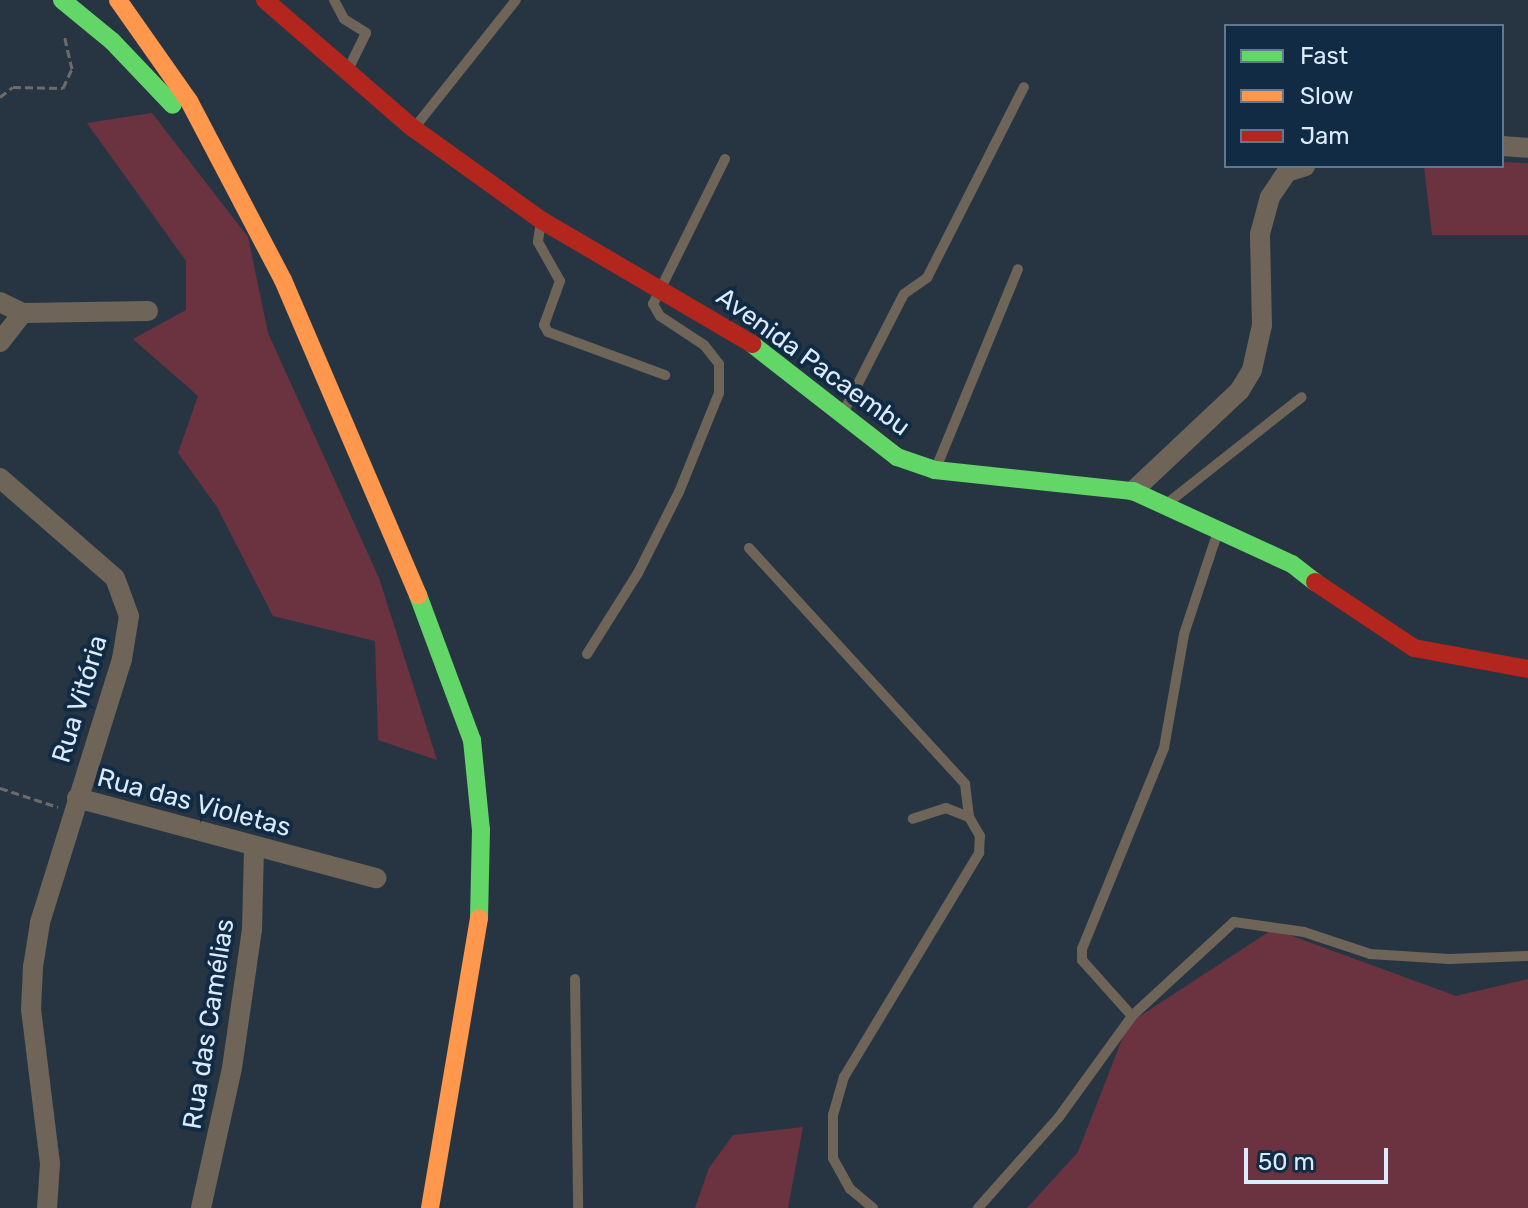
<!DOCTYPE html>
<html>
<head>
<meta charset="utf-8">
<style>
  body { margin:0 }
  #map { position:relative; width:1528px; height:1208px; overflow:hidden; background:#273543; font-family:Rubik,sans-serif }
  div>[style] { position:absolute }
  .green>* { inset:0; background:#6b3340 }
  .path>* { height:3px; margin-top:-1.5px; transform-origin:0; background:repeating-linear-gradient(90deg,#6d6b67 0 8px,transparent 0 12px) }
  .lane>* { height:10px; margin:-5px; padding:0 5px; transform-origin:5px; border-radius:5px; background:#6e6458 }
  .street>* { height:20px; margin:-10px; padding:0 10px; transform-origin:10px; border-radius:10px; background:#6e6458 }
  .fast>* { height:18px; margin:-9px; padding:0 9px; transform-origin:9px; border-radius:9px; background:#63d668 }
  .slow>* { height:18px; margin:-9px; padding:0 9px; transform-origin:9px; border-radius:9px; background:#ff974d }
  .jam>* { height:18px; margin:-9px; padding:0 9px; transform-origin:9px; border-radius:9px; background:#b3261e }
  span { translate:-50% -50%; white-space:nowrap; text-align:center; line-height:1.15; -webkit-text-stroke:8px #112b44; paint-order:stroke }
  .street-label { font-size:26px; color:#dcebfc }
  .legend { position:absolute; left:1224px; top:24px; width:280px; height:144px; box-sizing:border-box; background:#112b44; border:2px solid #62788e; margin:0; padding:10px 14px; list-style:none; font-size:24px; color:#dcebfc }
  .legend li { display:flex; align-items:center; gap:16px; height:40px }
  .legend b { width:40px; border:2px solid #62788e }
  .scale { position:absolute; left:1244px; top:1148px; width:144px; height:36px; box-sizing:border-box; border:4px solid #dcebfc; border-top:0; padding-left:10px; font-size:24px; line-height:28px; white-space:nowrap; color:#dcebfc; -webkit-text-stroke:6px #112b44; paint-order:stroke }
</style>
</head>
<body>
<div id="map">
  <div class="green">
    <i style="clip-path:polygon(152px 113px,248px 237px,268px 333px,379px 578px,437px 760px,378px 740px,375px 641px,273px 616px,217px 507px,178px 453px,198px 396px,133px 339px,186px 310px,186px 261px,87px 123px)"></i>
    <i style="clip-path:polygon(1502px 162px,1528px 163px,1528px 235px,1432px 235px,1424px 166px,1502px 166px)"></i>
    <i style="clip-path:polygon(1273px 929px,1456px 996px,1528px 979px,1528px 1208px,1027px 1208px,1078px 1152px,1128px 1024px)"></i>
    <i style="clip-path:polygon(803px 1127px,788px 1208px,695px 1208px,709px 1168px,733px 1135px)"></i>
  </div>
  <div class="path">
    <i style="left:0;top:97px;width:16px;rotate:-38deg"></i>
    <i style="left:13px;top:87px;width:50px;rotate:1.1deg"></i>
    <i style="left:63px;top:88px;width:21px;rotate:-65deg"></i>
    <i style="left:72px;top:69px;width:35px;rotate:-103deg"></i>
    <i style="left:0;top:788px;width:61px;rotate:18.1deg"></i>
  </div>
  <div class="lane">
    <i style="left:334px;top:0;width:21px;rotate:62deg"></i>
    <i style="left:344px;top:19px;width:26px;rotate:32deg"></i>
    <i style="left:366px;top:33px;width:39px;rotate:116deg"></i>
    <i style="left:415px;top:127px;width:162px;rotate:-51.5deg"></i>
    <i style="left:541px;top:222px;width:20px;rotate:99deg"></i>
    <i style="left:538px;top:242px;width:45px;rotate:60.6deg"></i>
    <i style="left:560px;top:281px;width:47px;rotate:110deg"></i>
    <i style="left:544px;top:325px;width:8px;rotate:60deg"></i>
    <i style="left:548px;top:332px;width:125px;rotate:20.2deg"></i>
    <i style="left:844px;top:411px;width:131px;rotate:-62.9deg"></i>
    <i style="left:904px;top:294px;width:28px;rotate:-35deg"></i>
    <i style="left:927px;top:278px;width:214px;rotate:-63.1deg"></i>
    <i style="left:936px;top:468px;width:215px;rotate:-67.6deg"></i>
    <i style="left:1169px;top:502px;width:169px;rotate:-38.3deg"></i>
    <i style="left:749px;top:548px;width:320px;rotate:47.5deg"></i>
    <i style="left:965px;top:784px;width:33px;rotate:83deg"></i>
    <i style="left:587px;top:654px;width:96px;rotate:-57.8deg"></i>
    <i style="left:638px;top:573px;width:91px;rotate:-63.2deg"></i>
    <i style="left:679px;top:492px;width:107px;rotate:-68deg"></i>
    <i style="left:719px;top:393px;width:29px;rotate:-90deg"></i>
    <i style="left:719px;top:364px;width:24px;rotate:-128deg"></i>
    <i style="left:704px;top:345px;width:53px;rotate:-146.6deg"></i>
    <i style="left:660px;top:316px;width:14px;rotate:-120deg"></i>
    <i style="left:653px;top:304px;width:162px;rotate:-63.6deg"></i>
    <i style="left:575px;top:979px;width:229px;rotate:89.2deg"></i>
    <i style="left:1132px;top:1016px;width:75px;rotate:-131.8deg"></i>
    <i style="left:1082px;top:960px;width:11px;rotate:-90deg"></i>
    <i style="left:1082px;top:949px;width:217px;rotate:-67.8deg"></i>
    <i style="left:1164px;top:748px;width:116px;rotate:-80deg"></i>
    <i style="left:1184px;top:634px;width:108px;rotate:-71.7deg"></i>
    <i style="left:873px;top:1208px;width:30px;rotate:-140deg"></i>
    <i style="left:850px;top:1189px;width:35px;rotate:-119deg"></i>
    <i style="left:833px;top:1158px;width:43px;rotate:-90deg"></i>
    <i style="left:833px;top:1115px;width:40px;rotate:-74deg"></i>
    <i style="left:844px;top:1077px;width:262px;rotate:-58.9deg"></i>
    <i style="left:979px;top:853px;width:17px;rotate:-87deg"></i>
    <i style="left:980px;top:836px;width:22px;rotate:-120deg"></i>
    <i style="left:969px;top:817px;width:25px;rotate:-159deg"></i>
    <i style="left:946px;top:808px;width:35px;rotate:162deg"></i>
    <i style="left:978px;top:1208px;width:122px;rotate:-48.3deg"></i>
    <i style="left:1059px;top:1117px;width:125px;rotate:-54.1deg"></i>
    <i style="left:1132px;top:1016px;width:139px;rotate:-42.7deg"></i>
    <i style="left:1234px;top:922px;width:71px;rotate:8.1deg"></i>
    <i style="left:1304px;top:932px;width:70px;rotate:18.4deg"></i>
    <i style="left:1370px;top:954px;width:79px;rotate:3.6deg"></i>
    <i style="left:1449px;top:959px;width:79px;rotate:-2.2deg"></i>
  </div>
  <div class="street">
    <i style="left:1502px;top:146px;width:26px;rotate:4deg"></i>
    <i style="left:0;top:302px;width:25px;rotate:26deg"></i>
    <i style="left:23px;top:313px;width:125px;rotate:-0.9deg"></i>
    <i style="left:0;top:342px;width:37px;rotate:-52deg"></i>
    <i style="left:0;top:478px;width:152px;rotate:41deg"></i>
    <i style="left:115px;top:578px;width:40px;rotate:69.8deg"></i>
    <i style="left:129px;top:616px;width:44px;rotate:99.2deg"></i>
    <i style="left:122px;top:659px;width:276px;rotate:107.3deg"></i>
    <i style="left:40px;top:923px;width:45px;rotate:99deg"></i>
    <i style="left:33px;top:967px;width:42px;rotate:92.7deg"></i>
    <i style="left:31px;top:1009px;width:156px;rotate:83deg"></i>
    <i style="left:50px;top:1164px;width:44px;rotate:93.9deg"></i>
    <i style="left:1133px;top:491px;width:147px;rotate:-43.3deg"></i>
    <i style="left:1240px;top:390px;width:23px;rotate:-59deg"></i>
    <i style="left:1252px;top:370px;width:46px;rotate:-77.5deg"></i>
    <i style="left:1262px;top:325px;width:91px;rotate:-91.3deg"></i>
    <i style="left:1260px;top:234px;width:38px;rotate:-75deg"></i>
    <i style="left:1270px;top:197px;width:30px;rotate:-56deg"></i>
    <i style="left:1287px;top:172px;width:19px;rotate:-18deg"></i>
    <i style="left:77px;top:798px;width:310px;rotate:15deg"></i>
    <i style="left:201px;top:1208px;width:143px;rotate:-77.5deg"></i>
    <i style="left:232px;top:1068px;width:139px;rotate:-81.8deg"></i>
    <i style="left:252px;top:930px;width:84px;rotate:-88.6deg"></i>
  </div>
  <div class="fast">
    <i style="left:62px;top:0;width:65px;rotate:39.4deg"></i>
    <i style="left:112px;top:41px;width:88px;rotate:46.4deg"></i>
    <i style="left:752px;top:344px;width:184px;rotate:37.9deg"></i>
    <i style="left:897px;top:457px;width:40px;rotate:18.9deg"></i>
    <i style="left:935px;top:470px;width:199px;rotate:6.1deg"></i>
    <i style="left:1133px;top:491px;width:175px;rotate:24.7deg"></i>
    <i style="left:1292px;top:564px;width:29px;rotate:38deg"></i>
    <i style="left:418px;top:595px;width:155px;rotate:69.6deg"></i>
    <i style="left:472px;top:740px;width:90px;rotate:84.3deg"></i>
    <i style="left:481px;top:830px;width:88px;rotate:91.3deg"></i>
  </div>
  <div class="slow">
    <i style="left:118px;top:0;width:123px;rotate:54.9deg"></i>
    <i style="left:189px;top:101px;width:202px;rotate:62.3deg"></i>
    <i style="left:283px;top:280px;width:343px;rotate:66.8deg"></i>
    <i style="left:430px;top:1208px;width:294px;rotate:-80.4deg"></i>
  </div>
  <div class="jam">
    <i style="left:265px;top:0;width:196px;rotate:40.9deg"></i>
    <i style="left:413px;top:128px;width:158px;rotate:35.7deg"></i>
    <i style="left:541px;top:220px;width:245px;rotate:30.4deg"></i>
    <i style="left:1315px;top:582px;width:119px;rotate:33.7deg"></i>
    <i style="left:1414px;top:648px;width:116px;rotate:10.4deg"></i>
  </div>
  <div class="street-label">
    <span style="left:813px;top:362px;rotate:36deg">Avenida Pacaembu</span>
    <span style="left:80px;top:699px;rotate:-73deg">Rua Vitória</span>
    <span style="left:194px;top:803px;rotate:15deg">Rua das Violetas</span>
    <span style="left:209px;top:1024px;rotate:-81deg">Rua das Camélias</span>
  </div>
  <ul class="legend">
  <li><b style="height:10px;background:#63d668"></b>Fast</li>
  <li><b style="height:10px;background:#ff974d"></b>Slow</li>
  <li><b style="height:10px;background:#b3261e"></b>Jam</li>
  </ul>
  <div class="scale">50 m</div>
</div>
</body>
</html>
